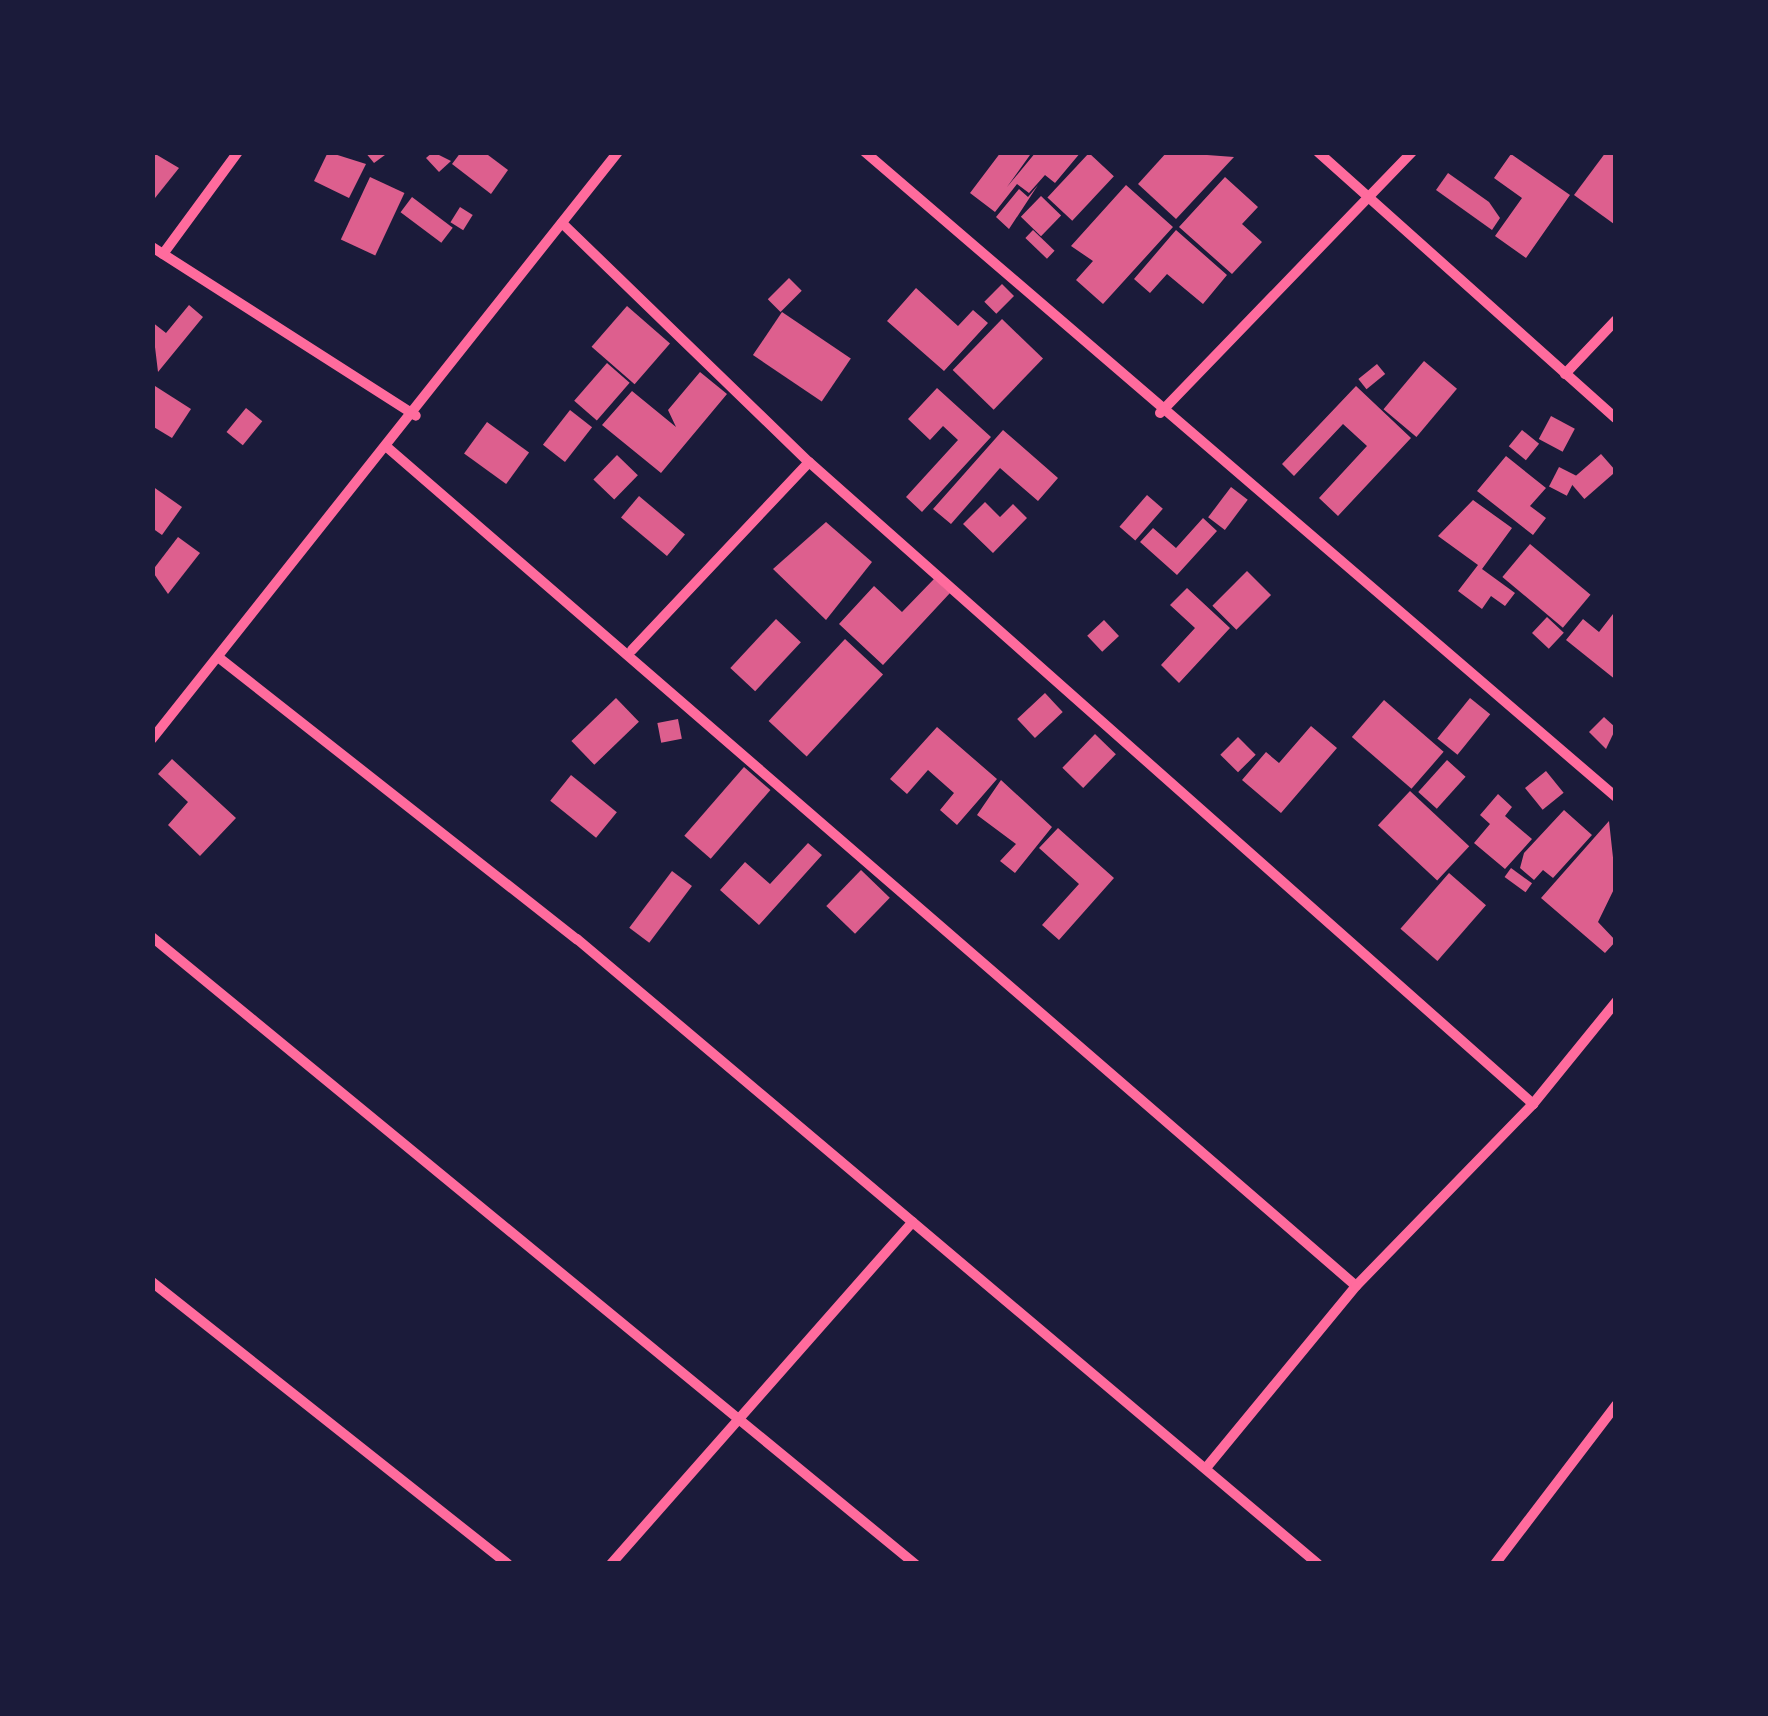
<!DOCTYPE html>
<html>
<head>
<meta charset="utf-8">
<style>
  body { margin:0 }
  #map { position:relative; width:1768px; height:1716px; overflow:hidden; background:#1b1b3a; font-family:"PT Sans Narrow",sans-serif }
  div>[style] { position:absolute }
  .building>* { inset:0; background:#dd5f8e; transform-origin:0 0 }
  .minor>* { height:10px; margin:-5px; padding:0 5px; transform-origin:5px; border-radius:5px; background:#ff6b9d }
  span { translate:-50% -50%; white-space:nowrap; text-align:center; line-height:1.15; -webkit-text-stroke:8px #1b1b3a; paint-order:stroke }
  .frame { position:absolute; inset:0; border:155px solid #1b1b3a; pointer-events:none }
</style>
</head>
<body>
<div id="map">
  <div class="building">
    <i style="clip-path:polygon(152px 152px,179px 168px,155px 198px,152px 196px)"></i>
    <i style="clip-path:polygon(328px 152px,366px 164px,349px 198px,314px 181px)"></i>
    <i style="clip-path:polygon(365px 152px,389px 152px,374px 163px)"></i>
    <i style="clip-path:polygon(433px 152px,451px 161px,439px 172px,426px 158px)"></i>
    <i style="clip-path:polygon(461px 152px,484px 152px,508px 170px,491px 194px,452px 164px)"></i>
    <i style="clip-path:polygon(1001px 152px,1030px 155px,1007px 187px,1036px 152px,1081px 152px,1055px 183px,1045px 175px,1029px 193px,1017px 184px,995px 212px,970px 193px)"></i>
    <i style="clip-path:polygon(1167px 152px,1234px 157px,1176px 219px,1138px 184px)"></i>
    <i style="clip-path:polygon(1606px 152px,1616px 152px,1614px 224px,1574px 195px)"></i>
    <i style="left:1089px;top:153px;width:34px;height:61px;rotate:43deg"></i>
    <i style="clip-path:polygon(1511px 154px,1570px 195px,1526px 258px,1495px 236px,1522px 198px,1494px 178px)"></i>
    <i style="clip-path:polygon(1448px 173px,1489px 202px,1500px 218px,1492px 230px,1436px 190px)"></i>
    <i style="left:370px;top:177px;width:38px;height:69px;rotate:25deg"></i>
    <i style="clip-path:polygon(1225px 177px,1258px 207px,1242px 224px,1262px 242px,1232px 274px,1179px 227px)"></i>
    <i style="clip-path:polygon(1038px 185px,1009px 229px,996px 217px,1019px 189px,1028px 197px)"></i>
    <i style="clip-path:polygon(1126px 185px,1173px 227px,1103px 304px,1076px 280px,1093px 261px,1071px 246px)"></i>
    <i style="left:1041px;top:196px;width:28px;height:29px;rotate:44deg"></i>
    <i style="left:412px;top:197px;width:51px;height:19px;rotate:37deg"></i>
    <i style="left:460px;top:207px;width:15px;height:18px;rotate:32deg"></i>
    <i style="left:1033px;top:230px;width:30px;height:11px;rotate:44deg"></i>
    <i style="clip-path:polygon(1176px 230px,1227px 275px,1203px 304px,1167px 274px,1150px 293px,1134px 279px)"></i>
    <i style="left:789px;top:278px;width:18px;height:30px;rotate:45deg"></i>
    <i style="left:1002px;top:284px;width:17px;height:25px;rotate:45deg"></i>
    <i style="clip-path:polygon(916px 288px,958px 326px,973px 310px,988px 323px,944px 371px,887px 321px)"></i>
    <i style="clip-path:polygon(189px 305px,203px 317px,158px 372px,152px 322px,166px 333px)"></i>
    <i style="left:627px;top:306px;width:57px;height:54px;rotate:41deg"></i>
    <i style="left:782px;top:312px;width:83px;height:52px;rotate:34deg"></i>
    <i style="left:1002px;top:319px;width:57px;height:71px;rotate:44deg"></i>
    <i style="left:1424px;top:361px;width:43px;height:63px;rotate:40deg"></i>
    <i style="left:607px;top:363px;width:30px;height:50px;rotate:41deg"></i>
    <i style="left:1377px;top:364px;width:13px;height:24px;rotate:51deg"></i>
    <i style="clip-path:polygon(700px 372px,727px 394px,661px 473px,602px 425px,632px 391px,676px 427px,668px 410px)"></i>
    <i style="clip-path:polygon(155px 386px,191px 409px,172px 438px,152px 426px)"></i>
    <i style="clip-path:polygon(1356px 386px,1411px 438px,1338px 516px,1319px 498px,1367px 446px,1343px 424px,1294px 476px,1282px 464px)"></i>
    <i style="clip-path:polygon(937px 388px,991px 437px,922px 512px,906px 497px,958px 440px,943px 426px,930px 440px,908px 419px)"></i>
    <i style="left:246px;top:408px;width:21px;height:31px;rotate:39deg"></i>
    <i style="left:570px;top:410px;width:28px;height:44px;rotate:38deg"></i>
    <i style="left:1551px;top:416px;width:27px;height:26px;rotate:28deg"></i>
    <i style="left:487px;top:422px;width:52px;height:39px;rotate:36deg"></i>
    <i style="clip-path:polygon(1003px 430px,1058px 478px,1038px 501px,1000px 468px,951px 524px,933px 509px)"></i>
    <i style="left:1522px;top:430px;width:22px;height:21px;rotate:39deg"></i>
    <i style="left:1601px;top:454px;width:23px;height:42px;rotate:49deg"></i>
    <i style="left:617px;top:455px;width:29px;height:34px;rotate:44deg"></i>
    <i style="clip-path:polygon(1506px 456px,1546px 488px,1530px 506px,1546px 518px,1533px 535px,1477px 491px)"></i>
    <i style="left:1559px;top:467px;width:20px;height:22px;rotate:27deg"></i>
    <i style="clip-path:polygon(152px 486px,182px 507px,162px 535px,152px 528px)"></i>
    <i style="left:1231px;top:487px;width:21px;height:38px;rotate:37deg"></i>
    <i style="left:1147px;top:495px;width:21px;height:42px;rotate:41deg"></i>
    <i style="left:639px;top:496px;width:60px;height:28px;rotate:40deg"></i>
    <i style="clip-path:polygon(1473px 500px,1512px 528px,1482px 569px,1515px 593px,1505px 606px,1491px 596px,1482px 609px,1458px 591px,1478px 565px,1438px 536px)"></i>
    <i style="clip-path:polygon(985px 502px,1000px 517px,1013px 504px,1027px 518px,993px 553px,963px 524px)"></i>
    <i style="clip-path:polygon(1203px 518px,1217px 531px,1177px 575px,1140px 542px,1153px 528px,1176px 548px)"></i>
    <i style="clip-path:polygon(826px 522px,872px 562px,826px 620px,773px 569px)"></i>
    <i style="clip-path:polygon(178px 537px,200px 553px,168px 594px,152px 571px)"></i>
    <i style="left:1530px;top:544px;width:79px;height:43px;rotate:40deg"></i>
    <i style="left:1247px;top:571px;width:34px;height:49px;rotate:45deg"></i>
    <i style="clip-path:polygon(934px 579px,950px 593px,883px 665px,839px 624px,874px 586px,902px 612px)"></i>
    <i style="clip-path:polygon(1187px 588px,1230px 628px,1179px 683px,1161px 665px,1195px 628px,1170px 605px)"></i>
    <i style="clip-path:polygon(1613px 614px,1616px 616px,1616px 680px,1566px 640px,1583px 619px,1599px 632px)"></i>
    <i style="left:1547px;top:617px;width:23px;height:22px;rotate:43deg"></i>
    <i style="left:776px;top:619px;width:34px;height:67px;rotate:43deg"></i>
    <i style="left:1104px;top:620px;width:22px;height:23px;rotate:47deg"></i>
    <i style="left:845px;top:639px;width:52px;height:112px;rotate:43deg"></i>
    <i style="left:1045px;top:693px;width:26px;height:38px;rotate:47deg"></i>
    <i style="left:616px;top:698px;width:33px;height:62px;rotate:46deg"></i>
    <i style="left:1470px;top:698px;width:26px;height:52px;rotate:39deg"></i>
    <i style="left:1384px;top:700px;width:79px;height:49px;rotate:41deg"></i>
    <i style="clip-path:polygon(1604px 717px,1616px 728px,1606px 749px,1589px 732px)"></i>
    <i style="left:678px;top:719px;width:20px;height:21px;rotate:79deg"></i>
    <i style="clip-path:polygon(1311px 726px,1337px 748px,1281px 813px,1242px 780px,1266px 752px,1279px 763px)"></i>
    <i style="clip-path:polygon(937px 727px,997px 779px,957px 825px,940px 810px,954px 793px,928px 770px,907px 794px,890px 779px)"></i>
    <i style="left:1095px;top:734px;width:29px;height:47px;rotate:44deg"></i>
    <i style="left:1238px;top:737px;width:25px;height:25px;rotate:45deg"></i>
    <i style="clip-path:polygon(172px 759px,236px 818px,200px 856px,168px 825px,188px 802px,158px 774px)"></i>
    <i style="left:1447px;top:760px;width:25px;height:43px;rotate:42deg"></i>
    <i style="left:744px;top:767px;width:35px;height:91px;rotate:41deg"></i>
    <i style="left:1546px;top:771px;width:28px;height:27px;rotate:51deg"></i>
    <i style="left:571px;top:775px;width:59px;height:33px;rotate:39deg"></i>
    <i style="clip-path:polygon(1001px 780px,1052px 827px,1015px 873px,1000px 861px,1016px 844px,977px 815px)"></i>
    <i style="left:1410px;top:791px;width:81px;height:47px;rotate:43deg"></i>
    <i style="clip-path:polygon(1498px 794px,1512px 807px,1505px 816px,1532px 839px,1505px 869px,1474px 843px,1490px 824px,1480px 815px)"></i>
    <i style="clip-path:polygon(1564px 810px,1592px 835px,1553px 878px,1543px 870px,1534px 880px,1520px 868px,1524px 853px)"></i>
    <i style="clip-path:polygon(1609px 821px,1616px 885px,1598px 922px,1616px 941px,1605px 953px,1541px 898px)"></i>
    <i style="clip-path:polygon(1058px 828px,1114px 878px,1059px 940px,1042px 925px,1079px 884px,1039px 848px)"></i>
    <i style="clip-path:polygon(808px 843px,822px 855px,759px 925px,720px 890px,745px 862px,770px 884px)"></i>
    <i style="left:1511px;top:868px;width:26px;height:11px;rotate:36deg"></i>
    <i style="left:861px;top:870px;width:40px;height:50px;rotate:44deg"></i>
    <i style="left:672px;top:871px;width:25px;height:71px;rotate:37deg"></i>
    <i style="left:1449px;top:873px;width:49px;height:74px;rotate:41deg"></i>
  </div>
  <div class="minor">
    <i style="left:865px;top:152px;width:990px;rotate:40.66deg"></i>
    <i style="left:1318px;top:152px;width:399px;rotate:41.8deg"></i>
    <i style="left:562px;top:223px;width:344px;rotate:44.1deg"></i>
    <i style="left:809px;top:462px;width:968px;rotate:41.56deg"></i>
    <i style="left:152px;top:247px;width:313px;rotate:32.6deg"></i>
    <i style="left:163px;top:254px;width:127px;rotate:-53.7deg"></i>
    <i style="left:1565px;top:374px;width:74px;rotate:-46.6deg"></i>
    <i style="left:1160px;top:413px;width:363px;rotate:-46deg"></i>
    <i style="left:388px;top:448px;width:1280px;rotate:40.88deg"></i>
    <i style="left:632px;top:650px;width:258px;rotate:-46.7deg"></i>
    <i style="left:218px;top:657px;width:457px;rotate:38.2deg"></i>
    <i style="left:577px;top:939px;width:969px;rotate:40.15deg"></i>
    <i style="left:152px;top:739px;width:749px;rotate:-51.56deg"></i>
    <i style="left:152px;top:937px;width:988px;rotate:39.41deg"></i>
    <i style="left:152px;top:1282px;width:454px;rotate:38.4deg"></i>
    <i style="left:1206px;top:1468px;width:236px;rotate:-50.5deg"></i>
    <i style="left:1356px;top:1286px;width:254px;rotate:-45.8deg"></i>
    <i style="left:1533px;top:1104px;width:132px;rotate:-50.9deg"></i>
    <i style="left:611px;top:1564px;width:456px;rotate:-48.6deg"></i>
    <i style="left:1495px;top:1564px;width:200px;rotate:-52.7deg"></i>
  </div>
  <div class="frame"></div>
</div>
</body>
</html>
